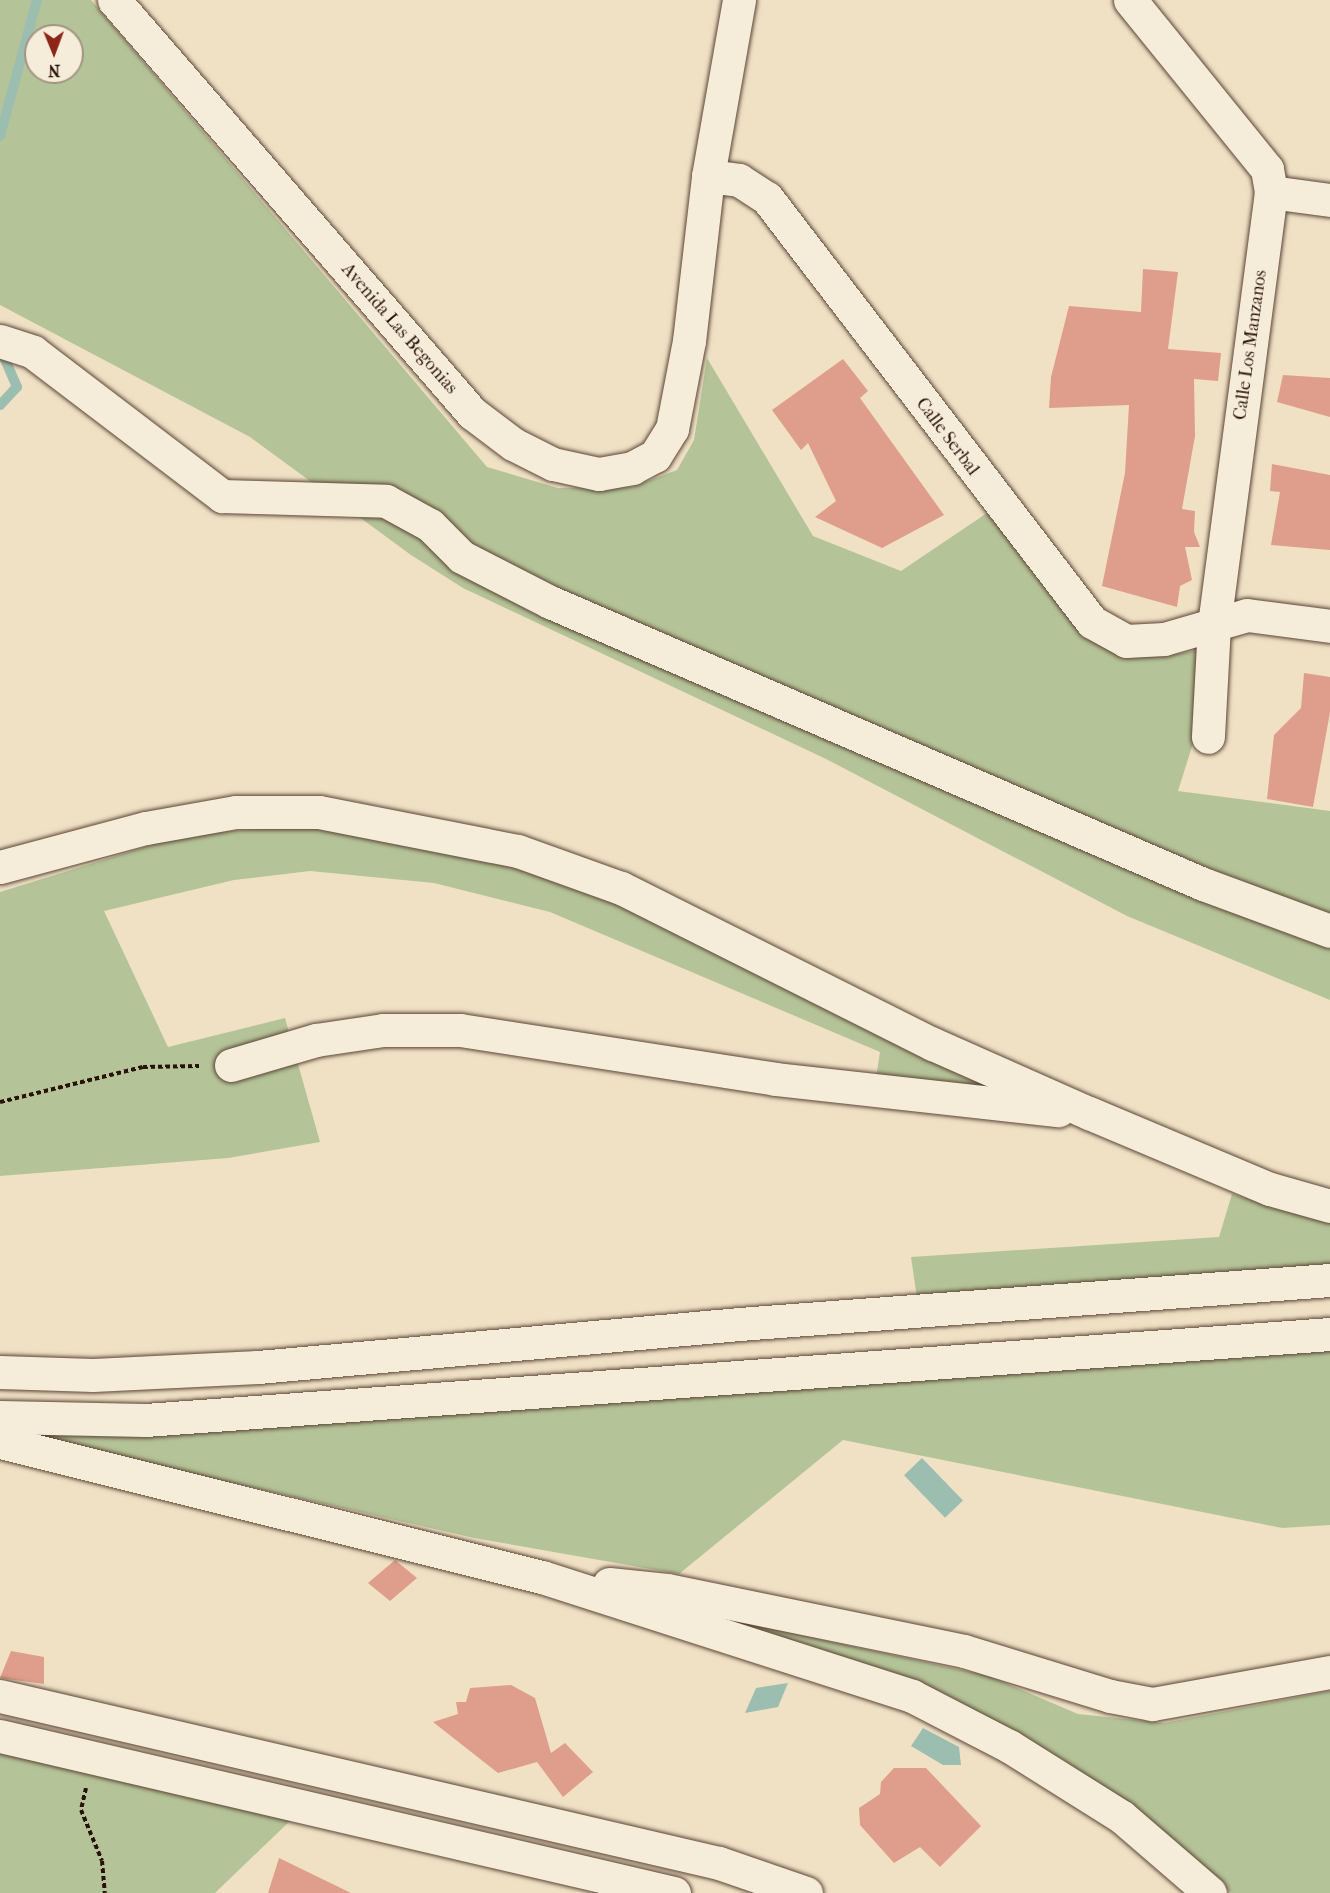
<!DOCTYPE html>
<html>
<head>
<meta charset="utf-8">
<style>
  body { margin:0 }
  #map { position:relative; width:1330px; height:1893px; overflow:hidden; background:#f0e1c5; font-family:"IM FELL French Canon",serif }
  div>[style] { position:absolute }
  .green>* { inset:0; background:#b5c498 }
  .water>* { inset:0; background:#9bbeb0; transform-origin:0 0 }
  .stream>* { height:10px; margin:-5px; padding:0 5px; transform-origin:5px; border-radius:5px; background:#9bbeb0 }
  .building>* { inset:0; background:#df9d8b }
  .path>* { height:4px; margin-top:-2px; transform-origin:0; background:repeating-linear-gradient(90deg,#2a1106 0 4.5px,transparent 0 7.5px) }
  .roads { filter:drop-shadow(0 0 2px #5c4536) drop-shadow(0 0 2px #5c4536) }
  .minor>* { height:33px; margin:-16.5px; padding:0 16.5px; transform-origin:16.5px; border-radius:16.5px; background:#f5ecd9 }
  span { translate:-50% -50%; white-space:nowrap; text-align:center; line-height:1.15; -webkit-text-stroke:4.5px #f5ecd9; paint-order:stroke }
  .street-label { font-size:18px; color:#2a1106 }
  .north { position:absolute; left:24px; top:24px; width:60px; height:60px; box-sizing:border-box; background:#f5ecd9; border:2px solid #a49485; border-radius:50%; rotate:179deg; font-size:16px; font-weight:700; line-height:24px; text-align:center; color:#2a1106 }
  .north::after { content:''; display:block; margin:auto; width:21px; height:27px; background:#8f2418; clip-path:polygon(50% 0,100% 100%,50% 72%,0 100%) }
</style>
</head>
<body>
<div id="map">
  <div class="green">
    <i style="clip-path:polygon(evenodd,0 0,91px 0,487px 467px,558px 488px,632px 487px,677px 470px,694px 440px,707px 358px,813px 536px,901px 571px,987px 513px,1089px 633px,1125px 652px,1162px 657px,1204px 649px,1195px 737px,1178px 791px,1330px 811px,1330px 1000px,1127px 916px,826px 759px,463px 588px,411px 555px,250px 437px,0 305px,0 0,36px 36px,72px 36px,72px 72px,36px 72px,36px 36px)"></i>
    <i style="clip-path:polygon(303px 826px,495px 861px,597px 893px,1016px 1095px,876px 1078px,880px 1052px,550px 912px,434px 883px,310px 871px,234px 880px,104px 911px,168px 1047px,285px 1018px,320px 1142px,228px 1158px,0 1176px,0 892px,187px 834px)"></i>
    <i style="clip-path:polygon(1232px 1194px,1330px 1223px,1330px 1268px,917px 1298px,911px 1257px,1219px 1237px)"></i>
    <i style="clip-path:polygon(1330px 1348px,1330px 1525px,1282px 1528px,843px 1440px,679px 1574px,474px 1538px,15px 1433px)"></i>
    <i style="clip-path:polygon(694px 1612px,989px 1676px,1078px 1714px,1164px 1723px,1330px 1691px,1330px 1893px,1231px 1893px,1172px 1841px,1065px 1761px,913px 1680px)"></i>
    <i style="clip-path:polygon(0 1753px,291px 1820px,215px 1893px,0 1893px)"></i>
  </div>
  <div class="water">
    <i style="left:922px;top:1458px;width:59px;height:25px;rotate:46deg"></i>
    <i style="clip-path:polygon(788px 1683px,778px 1707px,745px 1713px,756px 1688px)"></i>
    <i style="clip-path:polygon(923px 1728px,959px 1747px,961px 1765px,943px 1765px,911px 1746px)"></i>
  </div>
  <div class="stream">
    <i style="left:0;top:136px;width:141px;rotate:-74.8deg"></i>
    <i style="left:0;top:405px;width:25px;rotate:-47deg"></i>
    <i style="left:17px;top:387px;width:40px;rotate:-113.4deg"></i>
  </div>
  <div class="building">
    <i style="clip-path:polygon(1143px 269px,1178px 272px,1168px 349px,1221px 353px,1218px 381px,1194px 379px,1195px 436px,1182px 509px,1195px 511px,1194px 532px,1200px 547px,1185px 547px,1192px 580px,1180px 586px,1177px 607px,1102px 586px,1125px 473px,1129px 405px,1049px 408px,1051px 377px,1069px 306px,1141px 312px)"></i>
    <i style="clip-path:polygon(843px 359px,868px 391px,860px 398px,944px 515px,882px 548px,815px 517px,836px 501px,808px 443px,801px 450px,772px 410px)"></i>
    <i style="clip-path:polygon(1283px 375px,1330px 378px,1330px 417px,1277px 402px)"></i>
    <i style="clip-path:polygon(1272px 464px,1330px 475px,1330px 550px,1271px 545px,1280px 492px,1270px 491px)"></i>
    <i style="clip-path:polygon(1304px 673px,1330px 677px,1330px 712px,1313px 807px,1267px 799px,1274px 735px,1301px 708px)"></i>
    <i style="clip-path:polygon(395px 1560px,417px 1578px,390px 1601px,368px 1583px)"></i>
    <i style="clip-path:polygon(11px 1651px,44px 1657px,44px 1684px,0 1678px)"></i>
    <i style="clip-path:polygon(511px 1685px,535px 1698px,551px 1753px,565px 1743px,593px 1772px,563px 1797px,537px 1762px,498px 1773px,433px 1722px,458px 1714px,456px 1702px,466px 1702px,470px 1688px)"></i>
    <i style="clip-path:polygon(894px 1768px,926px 1768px,981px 1826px,940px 1867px,920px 1847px,894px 1863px,860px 1825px,859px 1808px,880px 1794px,881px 1782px)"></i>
    <i style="clip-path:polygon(279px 1858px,351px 1893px,268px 1893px)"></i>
  </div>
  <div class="path">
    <i style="left:0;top:1102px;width:147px;rotate:-13.8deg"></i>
    <i style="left:143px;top:1067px;width:56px;rotate:-1deg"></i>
    <i style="left:86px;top:1788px;width:23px;rotate:103deg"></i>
    <i style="left:81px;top:1810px;width:55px;rotate:67.6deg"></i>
    <i style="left:102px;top:1861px;width:32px;rotate:85deg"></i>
  </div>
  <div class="roads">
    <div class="minor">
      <i style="left:114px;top:0;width:547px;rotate:49.08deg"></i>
      <i style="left:472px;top:413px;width:51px;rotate:37.1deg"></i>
      <i style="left:513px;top:444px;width:45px;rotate:26.6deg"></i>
      <i style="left:553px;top:464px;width:47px;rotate:12.3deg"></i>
      <i style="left:599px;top:474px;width:34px;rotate:-10deg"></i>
      <i style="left:632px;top:468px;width:26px;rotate:-28deg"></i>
      <i style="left:655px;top:456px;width:32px;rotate:-58deg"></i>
      <i style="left:672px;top:429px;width:90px;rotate:-79.1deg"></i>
      <i style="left:689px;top:341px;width:166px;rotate:-83.4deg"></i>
      <i style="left:708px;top:176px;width:179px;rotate:-80deg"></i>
      <i style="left:1130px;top:0;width:218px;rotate:51deg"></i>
      <i style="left:1267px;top:169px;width:23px;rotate:80deg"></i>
      <i style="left:1271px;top:192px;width:437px;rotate:97.5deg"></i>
      <i style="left:1214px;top:625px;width:112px;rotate:93.1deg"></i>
      <i style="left:708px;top:176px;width:31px;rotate:7deg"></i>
      <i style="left:739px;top:180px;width:33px;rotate:33deg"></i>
      <i style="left:767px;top:198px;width:534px;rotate:52.53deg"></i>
      <i style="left:1092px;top:622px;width:39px;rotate:29deg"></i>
      <i style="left:1126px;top:641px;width:38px;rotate:-3deg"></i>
      <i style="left:1164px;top:639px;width:86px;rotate:-16.1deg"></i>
      <i style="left:1247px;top:615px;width:84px;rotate:7.5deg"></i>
      <i style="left:1271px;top:192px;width:60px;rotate:7.7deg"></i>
      <i style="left:0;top:341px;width:35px;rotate:18deg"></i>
      <i style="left:33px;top:352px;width:238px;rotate:37.3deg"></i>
      <i style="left:222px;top:496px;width:164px;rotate:1.7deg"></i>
      <i style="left:386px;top:501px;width:50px;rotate:28.6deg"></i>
      <i style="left:430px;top:525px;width:45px;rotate:45deg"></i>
      <i style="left:462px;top:557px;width:99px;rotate:27.1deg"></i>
      <i style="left:550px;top:602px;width:711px;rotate:23.36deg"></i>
      <i style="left:1203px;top:884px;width:135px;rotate:20.3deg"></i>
      <i style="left:0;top:867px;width:151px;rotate:-15deg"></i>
      <i style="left:146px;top:828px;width:91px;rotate:-10.1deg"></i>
      <i style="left:236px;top:812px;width:83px"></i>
      <i style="left:319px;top:812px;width:203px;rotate:11.1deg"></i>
      <i style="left:518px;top:851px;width:109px;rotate:19.8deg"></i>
      <i style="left:621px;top:888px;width:349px;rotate:26.6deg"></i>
      <i style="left:933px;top:1044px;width:171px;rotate:23.9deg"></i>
      <i style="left:1089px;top:1113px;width:196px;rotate:22.8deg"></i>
      <i style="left:1270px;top:1189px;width:62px;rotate:15.8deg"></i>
      <i style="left:231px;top:1065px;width:89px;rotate:-16.4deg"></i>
      <i style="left:316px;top:1040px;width:68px;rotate:-8.5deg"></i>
      <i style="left:383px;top:1030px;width:77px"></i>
      <i style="left:460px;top:1030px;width:319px;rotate:8.8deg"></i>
      <i style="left:775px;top:1079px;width:285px;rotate:6.3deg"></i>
      <i style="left:0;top:1372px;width:93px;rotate:1.8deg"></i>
      <i style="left:93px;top:1375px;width:165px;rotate:-2.8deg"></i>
      <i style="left:258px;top:1367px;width:483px;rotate:-5.1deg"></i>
      <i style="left:739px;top:1324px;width:593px;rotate:-4.26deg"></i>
      <i style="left:0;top:1417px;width:145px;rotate:1.2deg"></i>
      <i style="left:145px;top:1420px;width:1188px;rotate:-4.15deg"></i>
      <i style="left:0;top:1442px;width:559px;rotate:13.99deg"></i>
      <i style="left:542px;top:1577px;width:389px;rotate:17.8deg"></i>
      <i style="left:912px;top:1696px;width:109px;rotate:27.3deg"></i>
      <i style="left:1009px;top:1746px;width:133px;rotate:32.1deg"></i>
      <i style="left:1122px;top:1817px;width:116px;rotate:40.8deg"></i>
      <i style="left:609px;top:1584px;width:58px;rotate:5.9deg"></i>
      <i style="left:667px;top:1590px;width:303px;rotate:11.6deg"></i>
      <i style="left:964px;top:1651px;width:153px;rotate:17.1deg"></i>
      <i style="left:1110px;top:1696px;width:43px;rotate:10.8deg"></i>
      <i style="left:1152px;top:1704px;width:181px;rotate:-10.2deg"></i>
      <i style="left:0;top:1696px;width:738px;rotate:13.08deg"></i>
      <i style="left:719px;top:1863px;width:92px;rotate:19deg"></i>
      <i style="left:0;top:1736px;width:692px;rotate:13.11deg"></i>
    </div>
  </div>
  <div class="street-label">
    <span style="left:399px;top:329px;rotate:49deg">Avenida Las Begonias</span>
    <span style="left:1251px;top:345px;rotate:-82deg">Calle Los Manzanos</span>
    <span style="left:947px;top:437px;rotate:53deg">Calle Serbal</span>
  </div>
  <div class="north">N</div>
</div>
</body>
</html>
